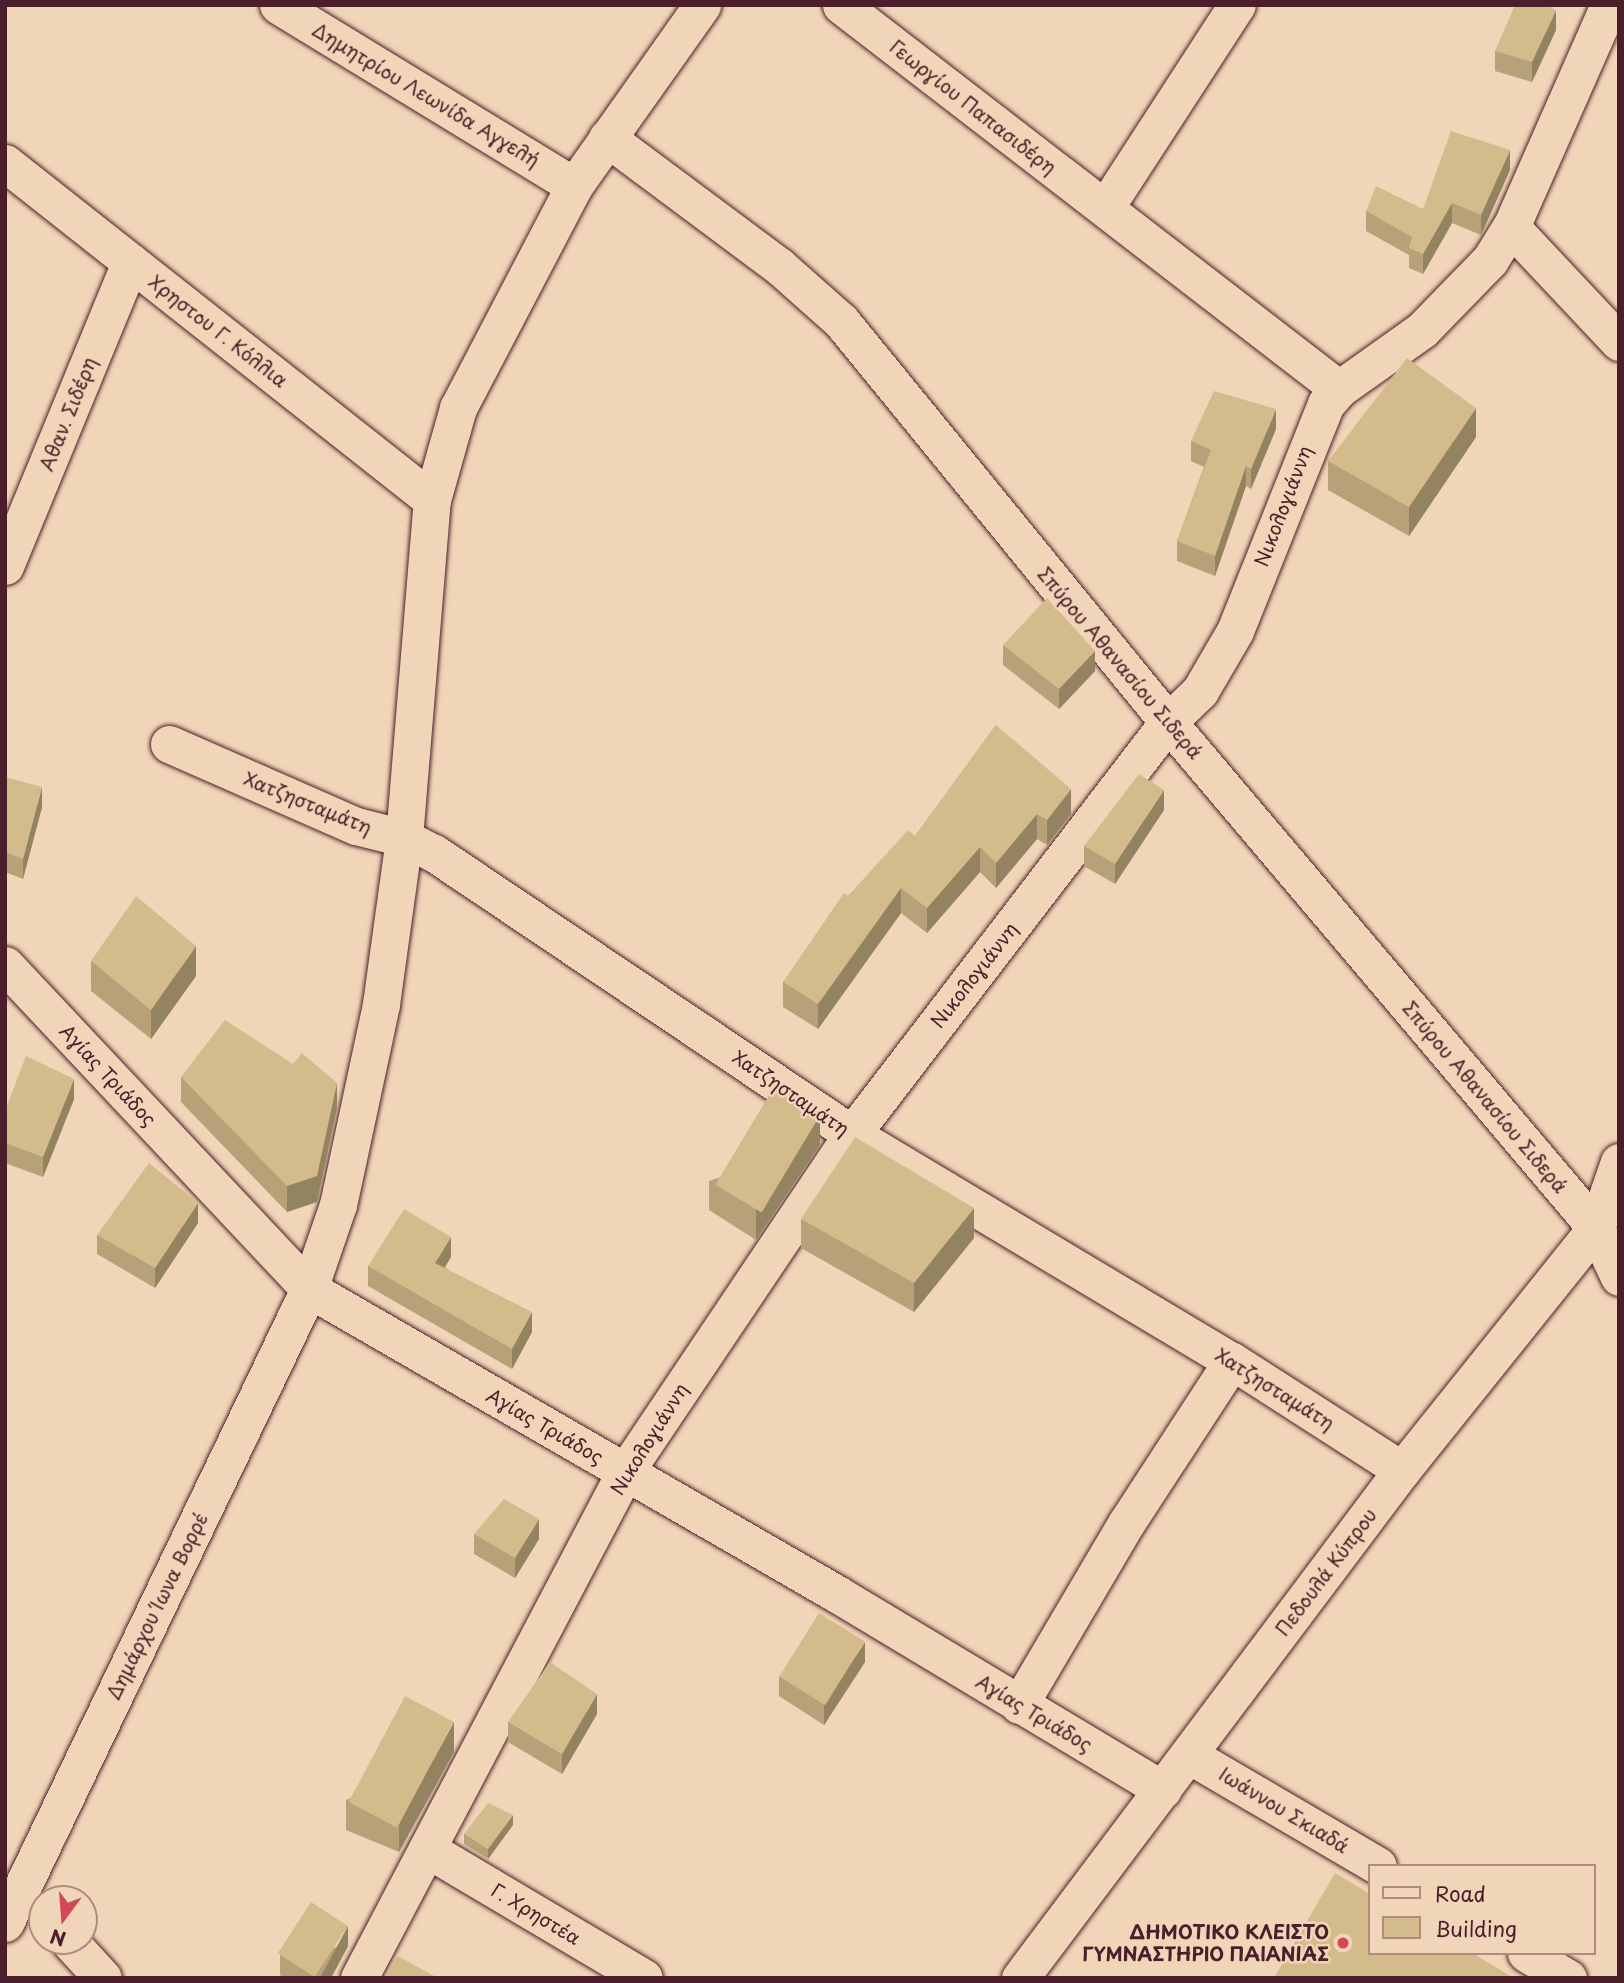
<!DOCTYPE html>
<html>
<head>
<meta charset="utf-8">
<style>
  body { margin:0 }
  #map { position:relative; width:1624px; height:1983px; overflow:hidden; background:#f1d5b8; font-family:"Playpen Sans",sans-serif }
  div>[style] { position:absolute }
  .roads { filter:drop-shadow(0 0 2px #4a1f2b) drop-shadow(0 0 2px #4a1f2b) }
  .minor>* { height:37px; margin:-18.5px; padding:0 18.5px; transform-origin:18.5px; border-radius:18.5px; background:#f1d5b8 }
  .wall>* { inset:0; background:#b6a178 }
  .shaded-wall>* { inset:0; background:#948361 }
  .building>* { inset:0; background:#d4bb8b; transform-origin:0 0 }
  .dots>* { width:19px; height:19px; translate:-50% -50%; box-sizing:border-box; border:4px solid #f1d5b8; border-radius:50% }
  span { translate:-50% -50%; white-space:nowrap; text-align:center; line-height:1.15; -webkit-text-stroke:5px #f1d5b8; paint-order:stroke }
  .street-label { font-size:19px; color:#4a1f2b }
  .poi-label { font-size:19px; color:#4a1f2b; font-weight:700 }
  .right { translate:-100% -50%; text-align:right }
  .frame { position:absolute; inset:0; border:7px solid #4a1f2b; pointer-events:none }
  .legend { position:absolute; left:1368px; top:1864px; width:228px; height:91px; box-sizing:border-box; background:#f1d5b8; border:2px solid #ae8c80; margin:0; padding:9px 12px; list-style:none; font-size:21px; color:#4a1f2b }
  .legend li { display:flex; align-items:center; gap:14px; height:35px }
  .legend b { width:35px; border:2px solid #ae8c80 }
  .north { position:absolute; left:28px; top:1885px; width:70px; height:70px; box-sizing:border-box; background:#f1d5b8; border:2px solid #ae8c80; border-radius:50%; rotate:196deg; font-size:19px; font-weight:700; line-height:28px; text-align:center; color:#4a1f2b }
  .north::after { content:''; display:block; margin:auto; width:24px; height:32px; background:#d1495b; clip-path:polygon(50% 0,100% 100%,50% 72%,0 100%) }
</style>
</head>
<body>
<div id="map">
  <div class="roads">
    <div class="minor">
      <i style="left:278px;top:5px;width:347px;rotate:31.4deg"></i>
      <i style="left:841px;top:5px;width:629px;rotate:37.64deg"></i>
      <i style="left:607px;top:138px;width:214px;rotate:36.7deg"></i>
      <i style="left:779px;top:266px;width:83px;rotate:41.6deg"></i>
      <i style="left:841px;top:321px;width:517px;rotate:50.8deg"></i>
      <i style="left:1168px;top:722px;width:663px;rotate:49.77deg"></i>
      <i style="left:1596px;top:1228px;width:54px;rotate:64.9deg"></i>
      <i style="left:5px;top:163px;width:544px;rotate:38.28deg"></i>
      <i style="left:1105px;top:208px;width:242px;rotate:-57deg"></i>
      <i style="left:1511px;top:227px;width:158px;rotate:46.8deg"></i>
      <i style="left:5px;top:566px;width:329px;rotate:-67.6deg"></i>
      <i style="left:169px;top:744px;width:204px;rotate:23.7deg"></i>
      <i style="left:356px;top:826px;width:49px;rotate:14deg"></i>
      <i style="left:404px;top:838px;width:34px;rotate:27deg"></i>
      <i style="left:434px;top:853px;width:504px;rotate:33.91deg"></i>
      <i style="left:852px;top:1134px;width:443px;rotate:30.9deg"></i>
      <i style="left:1232px;top:1361px;width:202px;rotate:32.7deg"></i>
      <i style="left:5px;top:965px;width:444px;rotate:46.8deg"></i>
      <i style="left:309px;top:1289px;width:610px;rotate:30.01deg"></i>
      <i style="left:837px;top:1594px;width:380px;rotate:31deg"></i>
      <i style="left:1019px;top:1705px;width:212px;rotate:-59.5deg"></i>
      <i style="left:1127px;top:1522px;width:192px;rotate:-56.9deg"></i>
      <i style="left:1189px;top:1755px;width:219px;rotate:30.4deg"></i>
      <i style="left:427px;top:1849px;width:252px;rotate:30.7deg"></i>
      <i style="left:5px;top:1923px;width:703px;rotate:-64.38deg"></i>
      <i style="left:309px;top:1289px;width:89px;rotate:-71deg"></i>
      <i style="left:338px;top:1205px;width:206px;rotate:-77.9deg"></i>
      <i style="left:381px;top:1004px;width:168px;rotate:-82.1deg"></i>
      <i style="left:404px;top:838px;width:339px;rotate:-85.3deg"></i>
      <i style="left:432px;top:500px;width:96px;rotate:-74.2deg"></i>
      <i style="left:458px;top:408px;width:250px;rotate:-62.4deg"></i>
      <i style="left:574px;top:186px;width:222px;rotate:-54.7deg"></i>
      <i style="left:69px;top:1941px;width:50px;rotate:47.4deg"></i>
      <i style="left:1526px;top:1953px;width:49px;rotate:30.8deg"></i>
      <i style="left:359px;top:1978px;width:572px;rotate:-62.27deg"></i>
      <i style="left:625px;top:1472px;width:407px;rotate:-56.1deg"></i>
      <i style="left:852px;top:1134px;width:519px;rotate:-52.51deg"></i>
      <i style="left:1168px;top:722px;width:45px;rotate:-44.1deg"></i>
      <i style="left:1200px;top:691px;width:69px;rotate:-59.7deg"></i>
      <i style="left:1235px;top:631px;width:245px;rotate:-68.2deg"></i>
      <i style="left:1326px;top:404px;width:20px;rotate:-49deg"></i>
      <i style="left:1339px;top:389px;width:102px;rotate:-35.4deg"></i>
      <i style="left:1422px;top:330px;width:98px;rotate:-45.8deg"></i>
      <i style="left:1490px;top:260px;width:39px;rotate:-58deg"></i>
      <i style="left:1511px;top:227px;width:243px;rotate:-66.2deg"></i>
      <i style="left:1020px;top:1978px;width:636px;rotate:-53.06deg"></i>
      <i style="left:1402px;top:1470px;width:310px;rotate:-51.3deg"></i>
      <i style="left:1596px;top:1228px;width:70px;rotate:-70.8deg"></i>
    </div>
  </div>
  <div class="wall">
    <i style="clip-path:polygon(1556px 30px,1532px 82px,1495px 71px,1495px 51px)"></i>
    <i style="clip-path:polygon(1510px 170px,1481px 235px,1452px 223px,1423px 274px,1409px 268px,1409px 255px,1366px 231px,1366px 211px,1423px 209px)"></i>
    <i style="clip-path:polygon(1276px 429px,1251px 489px,1246px 486px,1215px 576px,1177px 561px,1177px 541px,1204px 467px,1191px 461px,1191px 441px)"></i>
    <i style="clip-path:polygon(1476px 437px,1409px 536px,1328px 490px,1328px 461px)"></i>
    <i style="clip-path:polygon(1003px 645px,1095px 671px,1059px 709px,1003px 665px)"></i>
    <i style="clip-path:polygon(996px 725px,1071px 814px,1047px 845px,1037px 839px,996px 888px,980px 872px,927px 933px,901px 913px,818px 1029px,783px 1007px,783px 982px,848px 896px,915px 836px)"></i>
    <i style="clip-path:polygon(5px 777px,42px 807px,23px 879px,5px 872px)"></i>
    <i style="clip-path:polygon(1164px 810px,1115px 884px,1084px 866px,1084px 846px)"></i>
    <i style="clip-path:polygon(91px 961px,196px 976px,151px 1039px,91px 991px)"></i>
    <i style="clip-path:polygon(181px 1077px,337px 1108px,317px 1202px,287px 1212px,181px 1102px)"></i>
    <i style="clip-path:polygon(74px 1099px,43px 1177px,5px 1163px,5px 1111px)"></i>
    <i style="clip-path:polygon(820px 1145px,756px 1240px,709px 1210px,709px 1181px)"></i>
    <i style="clip-path:polygon(801px 1219px,974px 1238px,914px 1312px,801px 1248px)"></i>
    <i style="clip-path:polygon(198px 1223px,155px 1288px,97px 1254px,97px 1235px)"></i>
    <i style="clip-path:polygon(451px 1257px,445px 1267px,532px 1332px,512px 1369px,368px 1286px,368px 1266px)"></i>
    <i style="clip-path:polygon(474px 1534px,539px 1539px,515px 1578px,474px 1554px)"></i>
    <i style="clip-path:polygon(865px 1662px,824px 1725px,779px 1696px,779px 1676px)"></i>
    <i style="clip-path:polygon(597px 1714px,562px 1774px,508px 1742px,508px 1722px)"></i>
    <i style="clip-path:polygon(454px 1752px,399px 1852px,346px 1830px,346px 1800px)"></i>
    <i style="clip-path:polygon(513px 1825px,488px 1859px,464px 1844px,464px 1834px)"></i>
    <i style="clip-path:polygon(348px 1946px,331px 1978px,285px 1978px,280px 1975px,280px 1955px)"></i>
  </div>
  <div class="shaded-wall">
    <i style="clip-path:polygon(1556px 10px,1556px 30px,1532px 82px,1532px 62px)"></i>
    <i style="clip-path:polygon(1510px 150px,1510px 170px,1481px 235px,1481px 215px)"></i>
    <i style="clip-path:polygon(1452px 203px,1452px 223px,1423px 274px,1423px 254px)"></i>
    <i style="clip-path:polygon(1476px 408px,1476px 437px,1409px 536px,1409px 507px)"></i>
    <i style="clip-path:polygon(1276px 409px,1276px 429px,1251px 489px,1251px 469px)"></i>
    <i style="clip-path:polygon(1246px 466px,1246px 486px,1215px 576px,1215px 556px)"></i>
    <i style="clip-path:polygon(1095px 651px,1095px 671px,1059px 709px,1059px 689px)"></i>
    <i style="clip-path:polygon(42px 787px,42px 807px,23px 879px,23px 859px)"></i>
    <i style="clip-path:polygon(1071px 789px,1071px 814px,1047px 845px,1047px 820px)"></i>
    <i style="clip-path:polygon(1164px 790px,1164px 810px,1115px 884px,1115px 864px)"></i>
    <i style="clip-path:polygon(1037px 814px,1037px 839px,996px 888px,996px 863px)"></i>
    <i style="clip-path:polygon(980px 847px,980px 872px,927px 933px,927px 908px)"></i>
    <i style="clip-path:polygon(901px 888px,901px 913px,818px 1029px,818px 1004px)"></i>
    <i style="clip-path:polygon(196px 946px,196px 976px,151px 1039px,151px 1010px)"></i>
    <i style="clip-path:polygon(74px 1079px,74px 1099px,43px 1177px,43px 1157px)"></i>
    <i style="clip-path:polygon(337px 1083px,337px 1108px,317px 1202px,287px 1212px,287px 1186px)"></i>
    <i style="clip-path:polygon(820px 1115px,820px 1145px,756px 1240px,756px 1210px)"></i>
    <i style="clip-path:polygon(198px 1203px,198px 1223px,155px 1288px,155px 1268px)"></i>
    <i style="clip-path:polygon(974px 1208px,974px 1238px,914px 1312px,914px 1283px)"></i>
    <i style="clip-path:polygon(451px 1237px,451px 1257px,435px 1283px,435px 1263px)"></i>
    <i style="clip-path:polygon(532px 1312px,532px 1332px,512px 1369px,512px 1349px)"></i>
    <i style="clip-path:polygon(539px 1519px,539px 1539px,515px 1578px,515px 1558px)"></i>
    <i style="clip-path:polygon(865px 1642px,865px 1662px,824px 1725px,824px 1705px)"></i>
    <i style="clip-path:polygon(597px 1694px,597px 1714px,562px 1774px,562px 1754px)"></i>
    <i style="clip-path:polygon(454px 1722px,454px 1752px,399px 1852px,399px 1823px)"></i>
    <i style="clip-path:polygon(513px 1815px,513px 1825px,488px 1859px,488px 1849px)"></i>
    <i style="clip-path:polygon(348px 1926px,348px 1946px,331px 1978px,320px 1978px)"></i>
  </div>
  <div class="building">
    <i style="clip-path:polygon(1515px 5px,1546px 5px,1556px 10px,1532px 62px,1495px 51px)"></i>
    <i style="clip-path:polygon(1451px 131px,1510px 150px,1481px 215px,1452px 203px,1423px 254px,1409px 248px,1412px 237px,1366px 211px,1376px 186px,1423px 209px)"></i>
    <i style="clip-path:polygon(1407px 358px,1476px 408px,1409px 507px,1328px 461px)"></i>
    <i style="clip-path:polygon(1214px 391px,1276px 409px,1251px 469px,1246px 466px,1215px 556px,1177px 541px,1211px 450px,1191px 441px)"></i>
    <i style="clip-path:polygon(1047px 598px,1095px 651px,1059px 689px,1003px 645px)"></i>
    <i style="clip-path:polygon(996px 725px,1071px 789px,1047px 820px,1037px 814px,996px 863px,980px 847px,927px 908px,901px 888px,818px 1004px,783px 982px,844px 893px,848px 896px,908px 830px,915px 836px)"></i>
    <i style="clip-path:polygon(1139px 774px,1164px 790px,1115px 864px,1084px 846px)"></i>
    <i style="clip-path:polygon(5px 777px,42px 787px,23px 859px,5px 852px)"></i>
    <i style="clip-path:polygon(136px 896px,196px 946px,151px 1010px,91px 961px)"></i>
    <i style="clip-path:polygon(225px 1020px,293px 1064px,302px 1053px,337px 1083px,317px 1176px,287px 1186px,181px 1077px)"></i>
    <i style="clip-path:polygon(26px 1056px,74px 1079px,43px 1157px,5px 1143px,5px 1111px)"></i>
    <i style="left:774px;top:1087px;width:54px;height:114px;rotate:31deg"></i>
    <i style="clip-path:polygon(855px 1137px,974px 1208px,914px 1283px,801px 1219px)"></i>
    <i style="clip-path:polygon(149px 1163px,198px 1203px,155px 1268px,97px 1235px)"></i>
    <i style="clip-path:polygon(404px 1209px,451px 1237px,435px 1263px,532px 1312px,512px 1349px,368px 1266px)"></i>
    <i style="clip-path:polygon(504px 1499px,539px 1519px,515px 1558px,474px 1534px)"></i>
    <i style="left:819px;top:1613px;width:54px;height:75px;rotate:32deg"></i>
    <i style="clip-path:polygon(550px 1662px,597px 1694px,562px 1754px,508px 1722px)"></i>
    <i style="left:405px;top:1696px;width:55px;height:120px;rotate:28deg"></i>
    <i style="clip-path:polygon(488px 1803px,513px 1815px,488px 1849px,464px 1834px)"></i>
    <i style="clip-path:polygon(1335px 1873px,1370px 1894px,1370px 1953px,1472px 1953px,1514px 1978px,1274px 1978px)"></i>
    <i style="left:311px;top:1902px;width:44px;height:61px;rotate:33deg"></i>
    <i style="clip-path:polygon(398px 1956px,438px 1978px,384px 1978px)"></i>
  </div>
  <div class="dots">
    <i style="left:1343px;top:1943px;background:#d1495b"></i>
  </div>
  <div class="street-label">
    <span style="left:426px;top:95px;rotate:31deg">Δημητρίου Λεωνίδα Αγγελή</span>
    <span style="left:973px;top:107px;rotate:38deg">Γεωργίου Παπασιδέρη</span>
    <span style="left:218px;top:331px;rotate:38deg">Χρηστου Γ. Κόλλια</span>
    <span style="left:68px;top:414px;rotate:-68deg">Αθαν. Σιδέρη</span>
    <span style="left:1283px;top:506px;rotate:-69deg">Νικολογιάννη</span>
    <span style="left:1120px;top:663px;rotate:50deg">Σπύρου Αθανασίου Σιδερά</span>
    <span style="left:308px;top:803px;rotate:22deg">Χατζησταμάτη</span>
    <span style="left:974px;top:975px;rotate:-52deg">Νικολογιάννη</span>
    <span style="left:108px;top:1075px;rotate:47deg">Αγίας Τριάδος</span>
    <span style="left:791px;top:1093px;rotate:34deg">Χατζησταμάτη</span>
    <span style="left:1485px;top:1097px;rotate:50deg">Σπύρου Αθανασίου Σιδερά</span>
    <span style="left:1275px;top:1389px;rotate:32deg">Χατζησταμάτη</span>
    <span style="left:545px;top:1426px;rotate:30deg">Αγίας Τριάδος</span>
    <span style="left:649px;top:1439px;rotate:-58deg">Νικολογιάννη</span>
    <span style="left:1326px;top:1572px;rotate:-53deg">Πεδουλά Κύπρου</span>
    <span style="left:157px;top:1606px;rotate:-64deg">Δημάρχου Ίωνα Βορρέ</span>
    <span style="left:1034px;top:1713px;rotate:31deg">Αγίας Τριάδος</span>
    <span style="left:1284px;top:1810px;rotate:31deg">Ιωάννου Σκιαδά</span>
    <span style="left:536px;top:1914px;rotate:31deg">Γ. Χρηστέα</span>
  </div>
  <div class="poi-label">
    <span class="right" style="left:1329px;top:1943px">ΔΗΜΟΤΙΚΟ ΚΛΕΙΣΤΟ<br>ΓΥΜΝΑΣΤΗΡΙΟ ΠΑΙΑΝΙΑΣ</span>
  </div>
  <div class="frame"></div>
  <ul class="legend">
  <li><b style="height:9px;background:#f1d5b8"></b>Road</li>
  <li><b style="height:19px;background:#d4bb8b"></b>Building</li>
  </ul>
  <div class="north">N</div>
</div>
</body>
</html>
